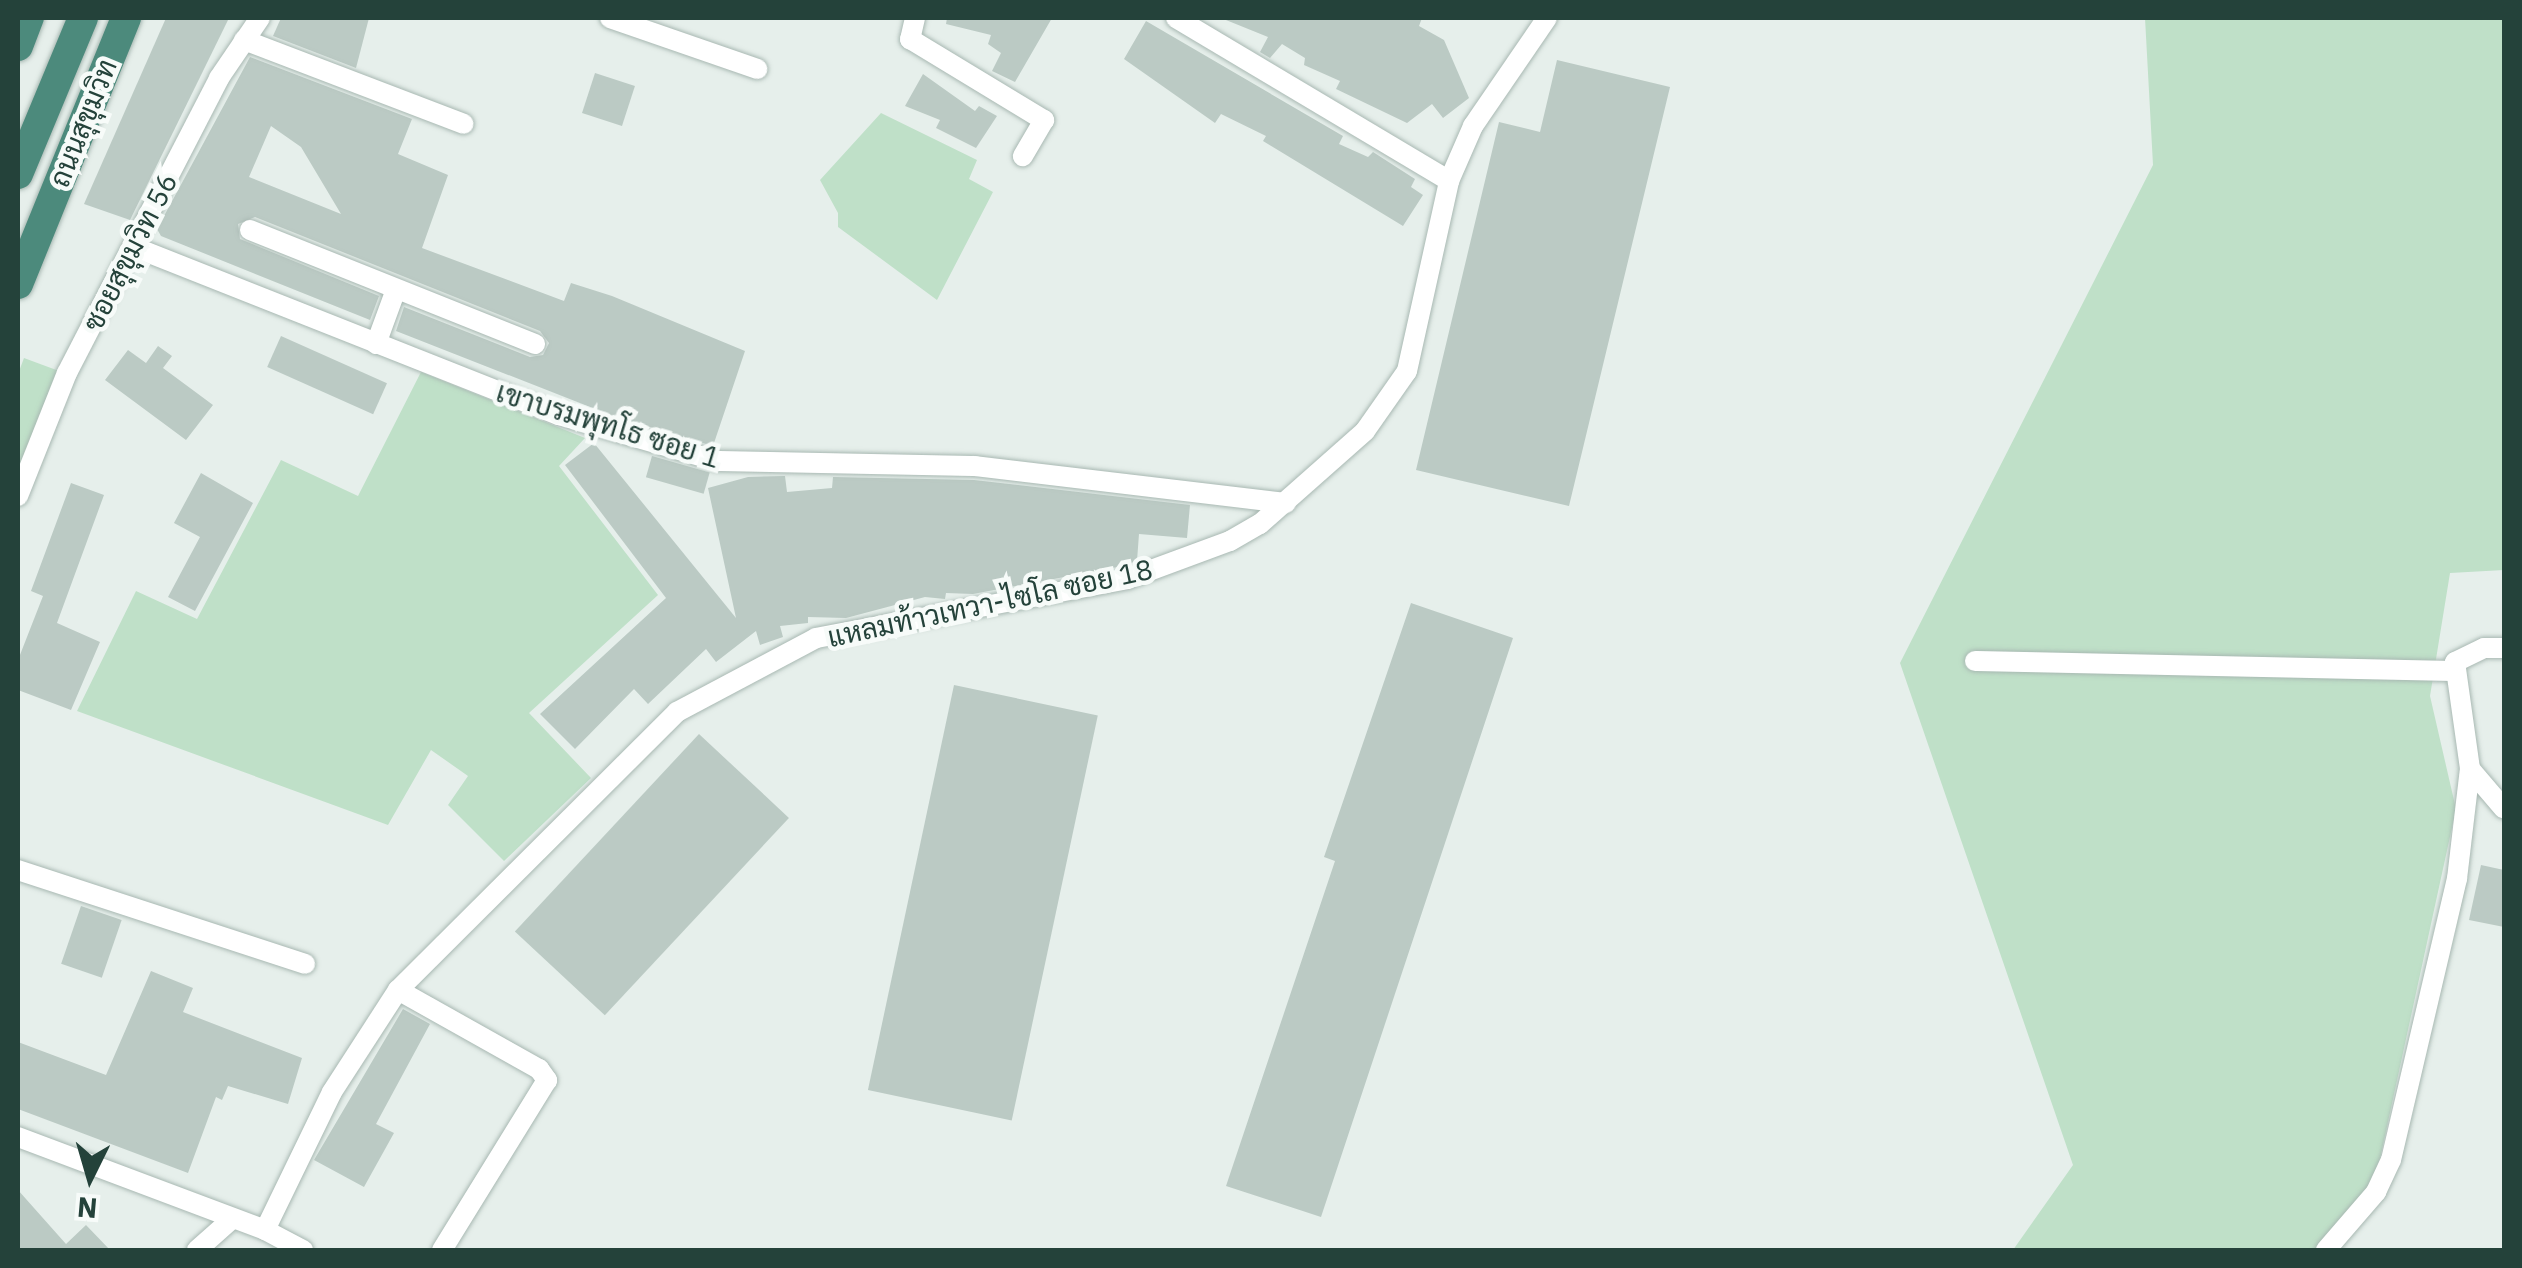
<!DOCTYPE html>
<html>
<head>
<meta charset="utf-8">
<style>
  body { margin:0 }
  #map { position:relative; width:2522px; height:1268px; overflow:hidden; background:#e6efeb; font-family:"IBM Plex Sans",Sarabun,sans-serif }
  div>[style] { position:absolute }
  .green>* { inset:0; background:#bfe0c8 }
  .building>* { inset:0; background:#bbcac4; transform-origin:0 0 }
  .roads { filter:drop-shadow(0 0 2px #a8b8b2) drop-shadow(0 0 2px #a8b8b2) }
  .minor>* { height:20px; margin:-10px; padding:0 10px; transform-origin:10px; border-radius:10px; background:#fff }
  .trunk>* { height:30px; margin:-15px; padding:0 15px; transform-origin:15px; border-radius:15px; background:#4c8a7c }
  span { translate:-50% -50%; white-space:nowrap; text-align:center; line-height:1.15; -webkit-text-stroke:9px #f7fbf9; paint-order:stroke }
  .street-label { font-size:28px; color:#24423a }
  .frame { position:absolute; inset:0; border:20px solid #24423a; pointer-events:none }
  .north { position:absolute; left:40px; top:1128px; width:100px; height:100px; -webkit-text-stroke:8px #f7fbf9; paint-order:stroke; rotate:185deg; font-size:28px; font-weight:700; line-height:40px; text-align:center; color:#24423a }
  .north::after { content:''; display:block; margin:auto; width:35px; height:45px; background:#24423a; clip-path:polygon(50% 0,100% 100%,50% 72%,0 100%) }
</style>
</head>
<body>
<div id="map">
  <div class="green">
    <i style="clip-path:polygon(2145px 18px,2504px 18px,2504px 570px,2450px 573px,2430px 696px,2456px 809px,2376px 1177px,2316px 1250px,2013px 1250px,2073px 1165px,1900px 663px,2153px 165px)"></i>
    <i style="clip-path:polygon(881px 113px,977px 160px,969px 179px,993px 192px,937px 300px,838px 227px,838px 213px,820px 180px)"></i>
    <i style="clip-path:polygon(24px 358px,59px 371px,18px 474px,18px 374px)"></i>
    <i style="clip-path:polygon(421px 372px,585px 438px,559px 466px,658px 595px,529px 713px,591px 778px,504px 861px,448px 805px,468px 776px,431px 750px,388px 825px,77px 711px,136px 591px,197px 619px,281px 460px,358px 496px)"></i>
  </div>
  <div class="building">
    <i style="clip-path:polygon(166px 18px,229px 18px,130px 220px,84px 204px)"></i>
    <i style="clip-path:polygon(281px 18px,369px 18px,356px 68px,273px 36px)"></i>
    <i style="clip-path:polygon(947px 18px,1052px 18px,1015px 82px,992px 71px,1001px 53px,988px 44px,991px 35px,946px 24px)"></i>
    <i style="clip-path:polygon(1221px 18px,1422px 18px,1419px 26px,1444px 40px,1469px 98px,1443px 118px,1432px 104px,1407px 123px,1336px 89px,1340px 81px,1304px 65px,1305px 58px,1282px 44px,1270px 58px,1260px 52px,1268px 37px)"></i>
    <i style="clip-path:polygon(1146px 21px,1343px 136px,1339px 144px,1368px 157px,1373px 152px,1415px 179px,1411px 187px,1423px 195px,1403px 226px,1263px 141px,1266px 136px,1221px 114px,1215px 123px,1124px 59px)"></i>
    <i style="clip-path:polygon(evenodd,250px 57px,412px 119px,398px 154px,448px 175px,422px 248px,564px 301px,571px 283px,612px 296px,745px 351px,713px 446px,613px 416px,396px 331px,404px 307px,530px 357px,543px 355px,549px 343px,540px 331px,255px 217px,238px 224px,240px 239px,379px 296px,370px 320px,161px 236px,157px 229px,250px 57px,271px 126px,301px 147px,341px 214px,249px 177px,271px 126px)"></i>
    <i style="clip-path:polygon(1557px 60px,1670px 87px,1569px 506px,1416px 470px,1499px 122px,1540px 132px)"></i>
    <i style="left:595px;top:73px;width:42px;height:42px;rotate:18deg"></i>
    <i style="clip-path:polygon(923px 74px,975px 111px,979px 106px,997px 116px,976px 148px,936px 128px,940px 120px,905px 106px)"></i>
    <i style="left:281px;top:336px;width:116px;height:34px;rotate:24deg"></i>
    <i style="clip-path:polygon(158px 346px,172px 356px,163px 368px,213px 405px,186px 440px,105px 380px,128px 350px,146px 363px)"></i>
    <i style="clip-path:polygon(594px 443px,736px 618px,708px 488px,748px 477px,785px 476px,787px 492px,832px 488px,833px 477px,974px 480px,1190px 505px,1187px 538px,1139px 534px,1137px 561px,1123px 566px,973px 594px,946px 593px,945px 599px,925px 597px,846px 618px,808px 617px,808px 623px,780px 626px,783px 637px,760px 645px,756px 631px,716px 662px,706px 649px,648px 704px,634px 689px,575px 749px,540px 714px,666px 598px,565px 465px)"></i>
    <i style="left:652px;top:456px;width:60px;height:22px;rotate:16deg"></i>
    <i style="clip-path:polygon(201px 473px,253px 503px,195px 611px,168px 597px,200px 537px,174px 523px)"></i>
    <i style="clip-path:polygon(71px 483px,104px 495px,57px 623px,100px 642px,71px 710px,18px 690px,18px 660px,43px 596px,31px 591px)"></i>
    <i style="clip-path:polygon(1411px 603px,1513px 638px,1321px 1217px,1226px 1186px,1335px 861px,1324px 857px)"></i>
    <i style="left:954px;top:685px;width:147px;height:414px;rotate:12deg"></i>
    <i style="left:699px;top:734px;width:123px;height:270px;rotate:43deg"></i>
    <i style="clip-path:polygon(2481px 865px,2504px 870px,2504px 927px,2469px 920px)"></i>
    <i style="left:81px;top:906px;width:43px;height:61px;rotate:19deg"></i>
    <i style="clip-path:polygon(151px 971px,193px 988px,183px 1012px,302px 1058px,288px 1104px,228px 1086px,222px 1100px,216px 1097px,188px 1173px,18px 1109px,18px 1042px,106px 1075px)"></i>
    <i style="clip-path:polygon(403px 1009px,430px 1024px,376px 1124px,394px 1133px,364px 1187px,314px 1160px)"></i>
    <i style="clip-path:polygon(18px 1190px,66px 1244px,86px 1225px,110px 1250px,18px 1250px)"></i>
  </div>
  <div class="roads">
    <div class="minor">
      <i style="left:610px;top:18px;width:156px;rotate:19.1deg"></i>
      <i style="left:915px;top:18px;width:22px;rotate:103deg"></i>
      <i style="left:910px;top:39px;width:157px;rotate:31.2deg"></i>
      <i style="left:1044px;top:120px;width:42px;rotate:120.3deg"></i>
      <i style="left:1176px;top:18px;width:318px;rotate:30.8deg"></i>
      <i style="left:244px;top:40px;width:235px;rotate:20.9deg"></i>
      <i style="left:250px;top:230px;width:307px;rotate:21.8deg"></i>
      <i style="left:134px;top:247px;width:457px;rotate:21.6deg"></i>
      <i style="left:559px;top:415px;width:165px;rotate:16.2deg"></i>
      <i style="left:717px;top:461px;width:258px;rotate:1.1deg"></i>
      <i style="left:975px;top:466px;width:313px;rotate:6.8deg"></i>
      <i style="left:376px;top:344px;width:55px;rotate:-69.9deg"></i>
      <i style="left:18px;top:496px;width:132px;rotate:-68.3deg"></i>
      <i style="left:67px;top:373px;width:332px;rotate:-62.7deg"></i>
      <i style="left:219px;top:78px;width:73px;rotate:-55.7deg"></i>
      <i style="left:2504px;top:648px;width:20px;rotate:180deg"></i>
      <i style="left:2484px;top:648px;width:32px;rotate:154deg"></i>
      <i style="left:2455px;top:662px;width:108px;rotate:82deg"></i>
      <i style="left:2470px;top:769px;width:52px;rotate:49.6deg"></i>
      <i style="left:1975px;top:661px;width:480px;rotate:1.2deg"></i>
      <i style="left:18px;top:870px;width:302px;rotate:18.1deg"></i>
      <i style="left:398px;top:990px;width:162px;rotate:29.3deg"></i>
      <i style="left:539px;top:1069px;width:14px;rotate:54deg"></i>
      <i style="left:547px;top:1080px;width:200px;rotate:121.7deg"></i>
      <i style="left:18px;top:1137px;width:264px;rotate:20.6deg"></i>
      <i style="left:265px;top:1230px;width:43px;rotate:27.8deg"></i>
      <i style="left:265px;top:1230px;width:153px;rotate:-64.1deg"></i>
      <i style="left:332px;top:1092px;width:121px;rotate:-57.1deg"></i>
      <i style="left:398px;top:990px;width:394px;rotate:-44.9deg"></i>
      <i style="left:677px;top:712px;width:157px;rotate:-28deg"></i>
      <i style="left:816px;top:638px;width:317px;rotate:-10.7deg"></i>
      <i style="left:1127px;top:579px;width:110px;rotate:-20.3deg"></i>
      <i style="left:1230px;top:541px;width:34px;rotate:-30deg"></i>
      <i style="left:1260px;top:524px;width:140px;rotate:-41.5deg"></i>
      <i style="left:1365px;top:431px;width:73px;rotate:-55deg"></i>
      <i style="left:1407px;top:371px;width:195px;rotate:-77.5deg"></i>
      <i style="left:1449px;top:181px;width:60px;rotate:-66.4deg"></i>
      <i style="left:1473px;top:126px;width:131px;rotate:-55.6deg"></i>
      <i style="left:197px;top:1250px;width:48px;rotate:-41.6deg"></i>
      <i style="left:2326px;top:1250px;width:77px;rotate:-49.2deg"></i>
      <i style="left:2376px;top:1192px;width:35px;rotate:-65deg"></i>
      <i style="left:2391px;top:1160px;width:289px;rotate:-76.8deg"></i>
      <i style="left:2457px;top:879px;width:111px;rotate:-83.3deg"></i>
    </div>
    <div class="trunk">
      <i style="left:18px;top:46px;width:30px;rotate:-69deg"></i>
      <i style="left:18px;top:174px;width:169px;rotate:-67.4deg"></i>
      <i style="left:18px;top:284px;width:287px;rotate:-67.9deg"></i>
    </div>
  </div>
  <div class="street-label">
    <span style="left:83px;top:123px;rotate:-68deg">ถนนสุขุมวิท</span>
    <span style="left:130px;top:252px;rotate:-63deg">ซอยสุขุมวิท 56</span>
    <span style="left:608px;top:425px;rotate:17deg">เขาบรมพุทโธ ซอย 1</span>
    <span style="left:990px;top:603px;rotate:-12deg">แหลมท้าวเทวา-ไซโล ซอย 18</span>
  </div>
  <div class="frame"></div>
  <div class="north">N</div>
</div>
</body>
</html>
